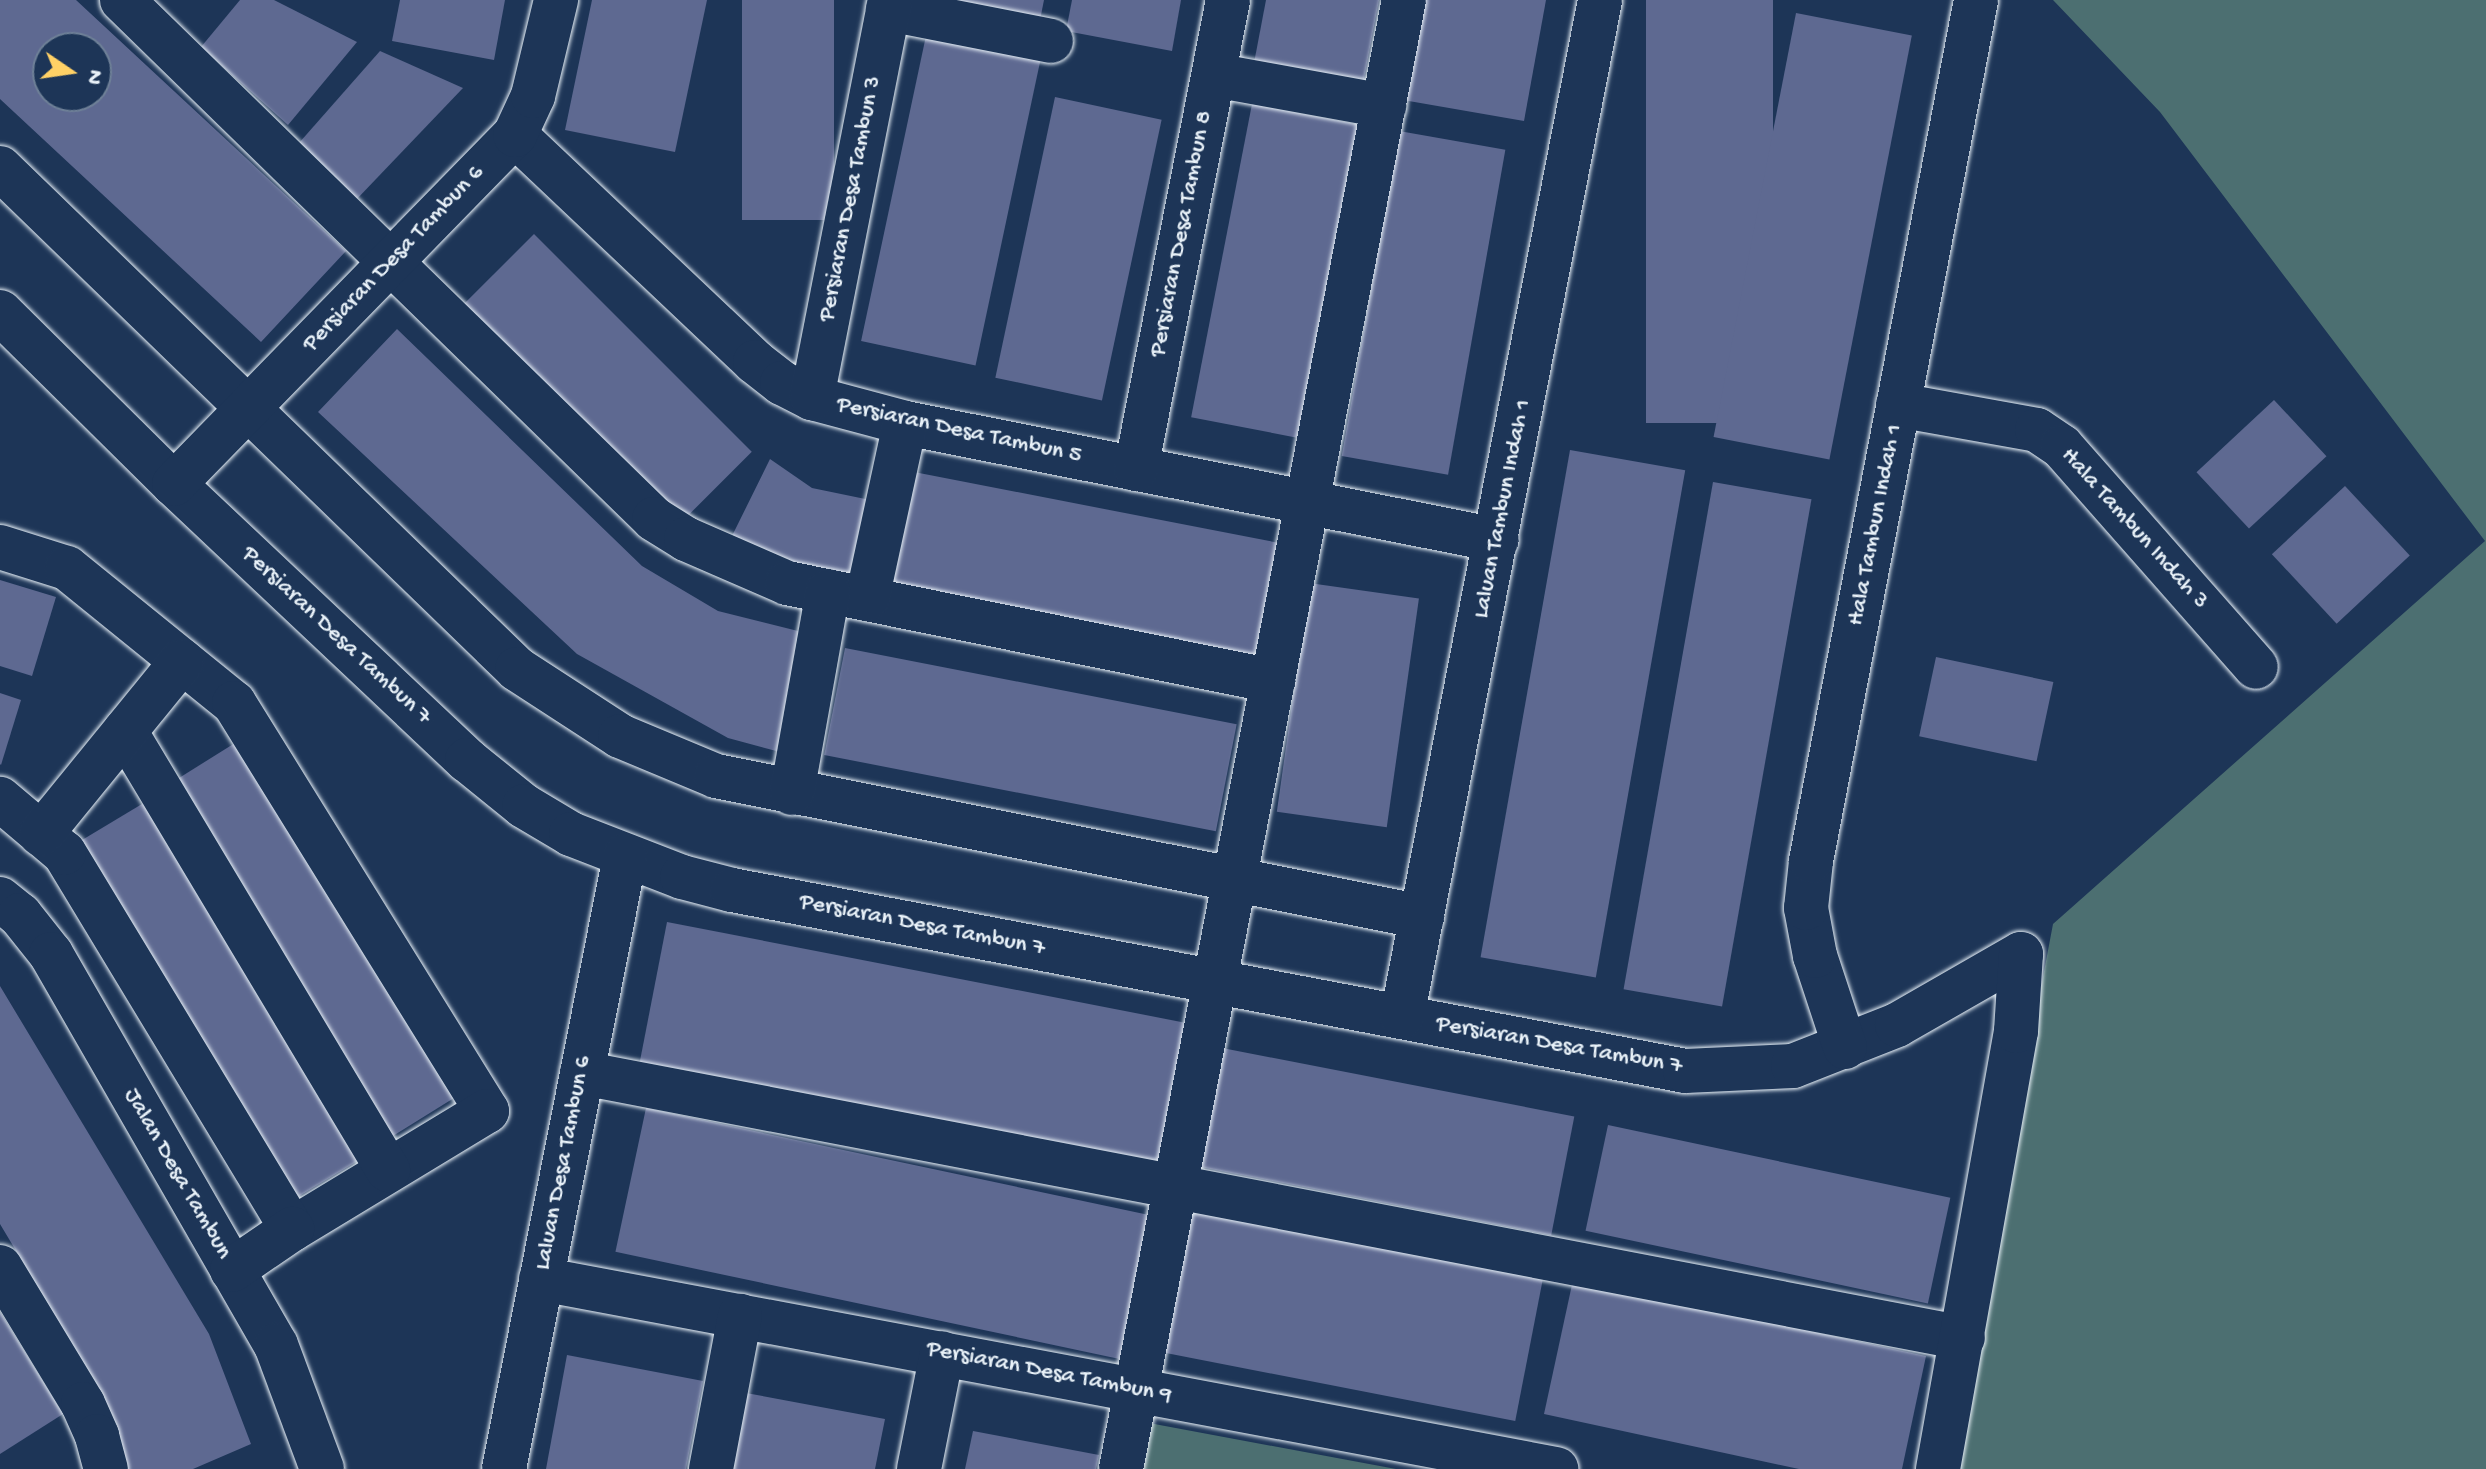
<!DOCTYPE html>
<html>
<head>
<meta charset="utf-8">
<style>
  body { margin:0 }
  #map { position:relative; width:2486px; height:1469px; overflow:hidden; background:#1d3557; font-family:"Gochi Hand",sans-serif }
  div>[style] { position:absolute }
  .green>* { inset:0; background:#4c6f71 }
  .building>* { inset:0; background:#5e6991; transform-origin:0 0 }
  .roads { filter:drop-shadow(0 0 2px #e8f1f8) drop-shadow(0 0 2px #e8f1f8) }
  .minor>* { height:44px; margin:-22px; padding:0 22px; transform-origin:22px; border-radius:22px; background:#1d3557 }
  span { translate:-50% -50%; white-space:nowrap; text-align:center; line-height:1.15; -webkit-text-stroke:6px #1d3557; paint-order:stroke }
  .street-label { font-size:24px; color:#e8f1f8 }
  .north { position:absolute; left:32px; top:32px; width:80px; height:80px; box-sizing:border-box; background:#1d3557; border:2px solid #6e8097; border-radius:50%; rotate:103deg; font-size:22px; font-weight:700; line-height:32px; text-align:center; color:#e8f1f8 }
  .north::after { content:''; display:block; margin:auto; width:28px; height:36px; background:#ffd166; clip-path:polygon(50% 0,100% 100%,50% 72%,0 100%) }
</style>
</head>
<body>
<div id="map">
  <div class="green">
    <i style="clip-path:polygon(2053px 0,2486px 0,2486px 1469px,1950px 1469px,2053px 924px,2485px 541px,2160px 112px)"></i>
    <i style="clip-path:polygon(1149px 1423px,1396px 1469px,1141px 1469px)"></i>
  </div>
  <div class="building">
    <i style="clip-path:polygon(evenodd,0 0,76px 0,346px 251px,261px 342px,0 99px,0 0,48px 48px,96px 48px,96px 96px,48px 96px,48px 48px)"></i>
    <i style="clip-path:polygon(240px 0,274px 0,357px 42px,288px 125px,201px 47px)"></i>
    <i style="clip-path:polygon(400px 0,505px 0,494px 60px,392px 41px)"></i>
    <i style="clip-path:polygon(592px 0,707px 0,675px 152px,565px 130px)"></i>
    <i style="left:742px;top:0;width:92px;height:220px"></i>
    <i style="clip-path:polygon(927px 0,1044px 0,1038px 30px)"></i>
    <i style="clip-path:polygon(1072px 0,1181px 0,1172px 51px,1066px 31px)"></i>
    <i style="clip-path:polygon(1266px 0,1379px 0,1363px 84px,1254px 63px)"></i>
    <i style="clip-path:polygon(1420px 0,1546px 0,1524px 121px,1403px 100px)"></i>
    <i style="left:1646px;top:0;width:127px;height:423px"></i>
    <i style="left:1796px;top:13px;width:118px;height:432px;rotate:11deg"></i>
    <i style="left:927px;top:31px;width:117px;height:317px;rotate:12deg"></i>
    <i style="clip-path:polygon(380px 51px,463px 88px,355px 201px,299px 143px)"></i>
    <i style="left:1055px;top:97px;width:109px;height:287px;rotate:12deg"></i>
    <i style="left:1252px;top:104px;width:113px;height:319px;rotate:11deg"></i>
    <i style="left:1399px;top:131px;width:108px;height:330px;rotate:10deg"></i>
    <i style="left:534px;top:234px;width:308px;height:103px;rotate:45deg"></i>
    <i style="clip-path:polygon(397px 329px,642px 566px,718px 611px,802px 632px,780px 752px,728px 738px,577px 654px,318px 412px)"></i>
    <i style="left:2274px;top:400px;width:77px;height:106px;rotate:47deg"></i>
    <i style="left:1570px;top:450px;width:117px;height:515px;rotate:10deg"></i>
    <i style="clip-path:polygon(770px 459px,812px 488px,875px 501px,856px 584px,796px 573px,732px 536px)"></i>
    <i style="left:914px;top:472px;width:376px;height:120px;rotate:11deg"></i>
    <i style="left:1713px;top:482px;width:100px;height:515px;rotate:10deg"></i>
    <i style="left:2345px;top:486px;width:95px;height:100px;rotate:47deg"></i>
    <i style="clip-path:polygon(0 580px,56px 597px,32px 676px,0 666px)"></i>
    <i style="left:1309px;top:583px;width:111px;height:231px;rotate:8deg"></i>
    <i style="left:845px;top:648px;width:399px;height:109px;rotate:11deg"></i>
    <i style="left:1936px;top:657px;width:120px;height:81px;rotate:12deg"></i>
    <i style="clip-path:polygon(0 693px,21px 700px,1px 765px,0 764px)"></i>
    <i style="left:235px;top:743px;width:417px;height:82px;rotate:58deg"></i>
    <i style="left:147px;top:801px;width:417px;height:84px;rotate:59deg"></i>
    <i style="left:667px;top:922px;width:529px;height:149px;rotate:11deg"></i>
    <i style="clip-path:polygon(0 986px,209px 1334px,251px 1444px,193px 1469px,126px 1469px,104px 1398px,0 1224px)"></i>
    <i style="left:1217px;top:1047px;width:364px;height:121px;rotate:11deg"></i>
    <i style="left:646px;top:1108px;width:519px;height:147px;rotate:12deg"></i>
    <i style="left:1608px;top:1125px;width:350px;height:108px;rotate:12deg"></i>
    <i style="left:1185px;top:1207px;width:365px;height:147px;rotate:11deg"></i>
    <i style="clip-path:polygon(1573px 1280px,1926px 1356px,1902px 1469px,1799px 1469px,1544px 1414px)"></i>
    <i style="clip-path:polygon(0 1312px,63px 1414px,0 1454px)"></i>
    <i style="clip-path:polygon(567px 1355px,703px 1381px,686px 1469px,546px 1469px)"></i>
    <i style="clip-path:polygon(746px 1393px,885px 1419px,875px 1469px,732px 1469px)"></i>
    <i style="clip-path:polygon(973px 1431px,1099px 1455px,1096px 1469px,965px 1469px)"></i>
  </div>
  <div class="roads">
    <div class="minor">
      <i style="left:122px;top:0;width:743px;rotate:44.29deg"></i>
      <i style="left:654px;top:519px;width:38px;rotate:32deg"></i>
      <i style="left:686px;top:539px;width:110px;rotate:23.5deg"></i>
      <i style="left:787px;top:583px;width:496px;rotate:11.4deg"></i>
      <i style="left:888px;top:9px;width:166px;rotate:11.1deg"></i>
      <i style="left:1214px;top:75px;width:173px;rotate:10.3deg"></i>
      <i style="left:515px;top:135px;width:330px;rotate:43.4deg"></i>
      <i style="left:755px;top:362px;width:34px;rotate:38deg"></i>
      <i style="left:782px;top:383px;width:34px;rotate:27deg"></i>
      <i style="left:812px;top:398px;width:96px;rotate:15deg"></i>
      <i style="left:905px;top:423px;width:603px;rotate:11.18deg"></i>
      <i style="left:0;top:168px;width:720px;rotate:44.1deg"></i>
      <i style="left:517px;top:669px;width:123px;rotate:33deg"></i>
      <i style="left:620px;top:736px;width:104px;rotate:22.6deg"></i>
      <i style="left:716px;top:776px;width:720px;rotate:11.29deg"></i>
      <i style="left:0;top:312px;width:245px;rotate:44.7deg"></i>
      <i style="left:174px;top:484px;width:403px;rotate:43.3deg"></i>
      <i style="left:467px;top:760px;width:73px;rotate:38.9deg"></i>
      <i style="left:524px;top:806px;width:55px;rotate:30.8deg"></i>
      <i style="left:571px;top:834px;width:119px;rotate:21.2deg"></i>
      <i style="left:682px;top:877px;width:52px;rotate:14.6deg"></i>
      <i style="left:732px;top:890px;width:970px;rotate:10.75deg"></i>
      <i style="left:1685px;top:1071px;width:108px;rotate:-2.7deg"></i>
      <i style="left:1793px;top:1066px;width:112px;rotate:-21.5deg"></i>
      <i style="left:1897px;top:1025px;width:143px;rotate:-29.8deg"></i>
      <i style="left:812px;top:398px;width:406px;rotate:-78.9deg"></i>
      <i style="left:1898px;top:405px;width:141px;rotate:10.2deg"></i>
      <i style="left:2037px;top:430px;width:30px;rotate:34deg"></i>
      <i style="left:2062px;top:447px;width:293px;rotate:48.6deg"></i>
      <i style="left:1136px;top:469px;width:478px;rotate:-78.9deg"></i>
      <i style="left:174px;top:484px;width:488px;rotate:-45.7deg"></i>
      <i style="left:515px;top:135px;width:43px;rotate:-65.2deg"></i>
      <i style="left:533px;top:96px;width:99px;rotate:-76.5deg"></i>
      <i style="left:0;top:547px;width:70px;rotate:17.4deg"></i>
      <i style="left:67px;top:568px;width:215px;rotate:39deg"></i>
      <i style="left:234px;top:703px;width:480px;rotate:58.2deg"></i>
      <i style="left:487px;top:1111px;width:228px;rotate:148.8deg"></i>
      <i style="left:292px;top:1229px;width:440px;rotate:-121.2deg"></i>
      <i style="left:64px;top:853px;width:84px;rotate:-139.8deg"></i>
      <i style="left:867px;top:599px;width:180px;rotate:-77.8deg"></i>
      <i style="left:125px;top:731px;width:512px;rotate:59.07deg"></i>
      <i style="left:792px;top:793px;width:205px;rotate:-79.9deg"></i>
      <i style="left:41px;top:834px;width:223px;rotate:-50.8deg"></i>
      <i style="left:0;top:899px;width:26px;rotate:39deg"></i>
      <i style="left:20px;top:915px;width:50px;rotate:51.5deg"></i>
      <i style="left:51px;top:954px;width:451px;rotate:60.1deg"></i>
      <i style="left:276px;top:1345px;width:132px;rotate:69.6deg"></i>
      <i style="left:1402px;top:1017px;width:1036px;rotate:-78.98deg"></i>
      <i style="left:1845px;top:1047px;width:96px;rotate:-108.2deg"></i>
      <i style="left:1815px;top:956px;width:49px;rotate:-100.6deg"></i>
      <i style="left:1806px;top:908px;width:47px;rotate:-83.9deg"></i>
      <i style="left:1811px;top:861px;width:877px;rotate:-79.15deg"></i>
      <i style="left:582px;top:1073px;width:1406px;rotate:10.86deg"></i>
      <i style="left:0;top:1267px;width:160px;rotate:58.8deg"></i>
      <i style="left:83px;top:1404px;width:35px;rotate:66deg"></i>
      <i style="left:97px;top:1436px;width:34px;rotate:75deg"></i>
      <i style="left:232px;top:1270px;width:73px;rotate:-34.3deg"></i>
      <i style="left:541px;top:1279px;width:1033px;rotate:10.6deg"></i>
      <i style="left:504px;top:1469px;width:625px;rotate:-78.83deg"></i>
      <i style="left:711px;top:1469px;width:156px;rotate:-79.3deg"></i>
      <i style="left:919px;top:1469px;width:118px;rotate:-78.8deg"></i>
      <i style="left:1121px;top:1469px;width:1496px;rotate:-79.1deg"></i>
      <i style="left:1938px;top:1469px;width:445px;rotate:-79.9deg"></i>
      <i style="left:2016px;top:1031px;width:77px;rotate:-86.3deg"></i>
    </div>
  </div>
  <div class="street-label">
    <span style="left:851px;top:199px;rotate:-79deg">Persiaran Desa Tambun 3</span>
    <span style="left:1182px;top:234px;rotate:-79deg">Persiaran Desa Tambun 8</span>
    <span style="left:394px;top:259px;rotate:-46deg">Persiaran Desa Tambun 6</span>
    <span style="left:959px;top:431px;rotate:12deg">Persiaran Desa Tambun 5</span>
    <span style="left:1503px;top:509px;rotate:-79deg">Laluan Tambun Indah 1</span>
    <span style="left:1876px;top:525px;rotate:-79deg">Hala Tambun Indah 1</span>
    <span style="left:2134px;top:529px;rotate:48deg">Hala Tambun Indah 3</span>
    <span style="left:336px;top:636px;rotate:43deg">Persiaran Desa Tambun 7</span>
    <span style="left:922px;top:926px;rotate:11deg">Persiaran Desa Tambun 7</span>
    <span style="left:1559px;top:1046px;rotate:10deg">Persiaran Desa Tambun 7</span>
    <span style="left:564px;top:1163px;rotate:-79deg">Laluan Desa Tambun 6</span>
    <span style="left:177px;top:1174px;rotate:60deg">Jalan Desa Tambun</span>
    <span style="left:1049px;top:1373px;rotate:11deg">Persiaran Desa Tambun 9</span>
  </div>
  <div class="north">N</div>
</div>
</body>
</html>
